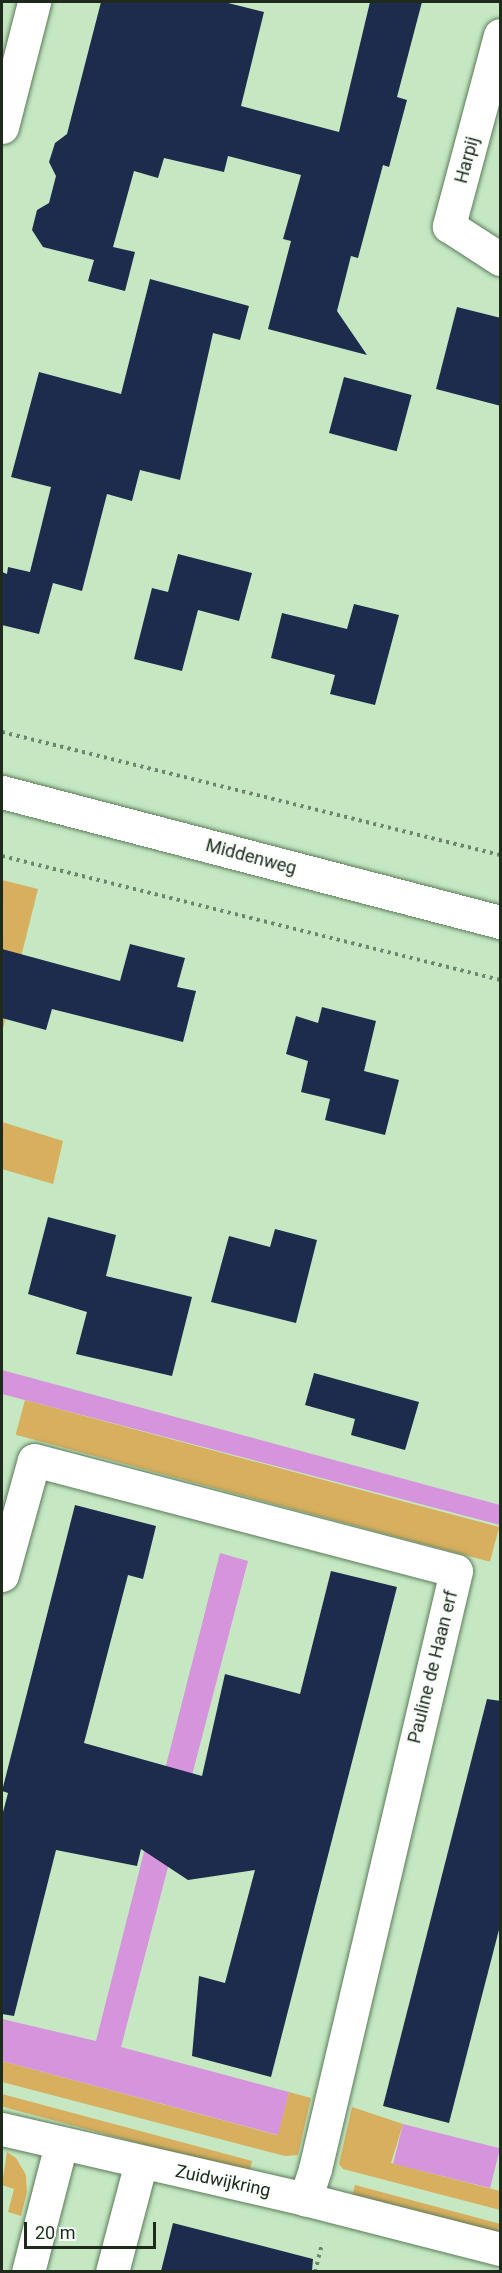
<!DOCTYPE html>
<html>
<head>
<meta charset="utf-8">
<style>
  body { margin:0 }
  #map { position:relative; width:502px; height:2273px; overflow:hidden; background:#c5e8c3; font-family:Roboto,sans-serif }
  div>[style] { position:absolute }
  .green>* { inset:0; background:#d7af5e; transform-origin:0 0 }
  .water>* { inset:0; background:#d694dd; transform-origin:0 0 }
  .building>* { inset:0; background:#1d2c4c; transform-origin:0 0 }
  .path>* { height:4px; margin-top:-2px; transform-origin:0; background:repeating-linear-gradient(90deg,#6e866d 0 3px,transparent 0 7.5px) }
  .roads { filter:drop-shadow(0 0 2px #5c7b5a) drop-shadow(0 0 2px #5c7b5a) }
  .minor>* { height:33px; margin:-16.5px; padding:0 16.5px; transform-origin:16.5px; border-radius:16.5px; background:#fff }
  span { translate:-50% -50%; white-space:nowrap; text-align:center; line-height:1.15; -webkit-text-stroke:6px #fbfffb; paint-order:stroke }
  .street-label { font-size:18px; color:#1d2a1c }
  .frame { position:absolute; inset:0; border:3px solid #1d2a1c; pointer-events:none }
  .scale { position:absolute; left:24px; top:2222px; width:132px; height:27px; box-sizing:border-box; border:3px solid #1d2a1c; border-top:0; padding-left:8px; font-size:18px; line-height:21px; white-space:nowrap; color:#1d2a1c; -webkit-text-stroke:4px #fbfffb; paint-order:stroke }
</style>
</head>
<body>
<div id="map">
  <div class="green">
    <i style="clip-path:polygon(2px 880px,38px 889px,2px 1033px)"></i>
    <i style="clip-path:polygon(2px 1122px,63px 1141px,53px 1184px,2px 1169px)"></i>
    <i style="left:25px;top:1400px;width:491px;height:36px;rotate:15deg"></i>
    <i style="clip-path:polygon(2px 2061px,277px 2135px,289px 2092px,311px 2098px,298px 2155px,285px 2156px,2px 2082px)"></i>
    <i style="left:2px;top:2094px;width:259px;height:12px;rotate:15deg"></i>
    <i style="clip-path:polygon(352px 2107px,403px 2124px,391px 2163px,500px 2191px,500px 2210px,343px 2169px,339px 2164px)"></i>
    <i style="clip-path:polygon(7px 2152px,16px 2158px,26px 2175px,27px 2192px,21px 2216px,8px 2212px,14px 2189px,2px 2185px)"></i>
    <i style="left:355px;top:2185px;width:150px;height:12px;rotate:15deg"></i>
  </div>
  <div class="water">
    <i style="clip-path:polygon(2px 1370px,500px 1505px,500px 1525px,2px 1394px)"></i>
    <i style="clip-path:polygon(220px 1553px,248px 1561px,121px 2047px,289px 2092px,278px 2135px,2px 2061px,2px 2019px,96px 2041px)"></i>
    <i style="left:403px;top:2124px;width:100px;height:41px;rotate:14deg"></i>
  </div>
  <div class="building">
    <i style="clip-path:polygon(101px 2px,224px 2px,264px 12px,241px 106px,339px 132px,370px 2px,422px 2px,397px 97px,407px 100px,389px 167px,383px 165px,358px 258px,351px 256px,337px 311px,367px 355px,268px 329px,291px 241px,283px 239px,301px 175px,228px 156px,224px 172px,164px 158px,158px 178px,134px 171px,113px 247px,135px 252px,125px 291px,88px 281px,94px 260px,43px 247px,32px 230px,37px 210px,49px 203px,56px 176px,49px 162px,55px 143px,67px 134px)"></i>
    <i style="clip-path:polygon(150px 279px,249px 306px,240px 340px,213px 333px,180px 480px,140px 470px,132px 501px,107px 494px,82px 591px,53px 583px,39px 634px,2px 625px,2px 572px,7px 574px,8px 567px,30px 572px,51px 487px,11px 477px,39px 372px,121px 394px)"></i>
    <i style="clip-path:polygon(457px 307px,501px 318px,501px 406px,436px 389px)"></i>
    <i style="left:344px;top:377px;width:70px;height:58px;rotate:15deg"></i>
    <i style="clip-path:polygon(178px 554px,252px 573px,239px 621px,198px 610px,182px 671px,134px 659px,152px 588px,168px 592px)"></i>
    <i style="clip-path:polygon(354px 604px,399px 615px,375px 705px,330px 694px,335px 675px,271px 658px,282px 613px,347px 629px)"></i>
    <i style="clip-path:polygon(130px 944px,185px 958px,177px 987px,196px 991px,183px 1042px,52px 1009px,46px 1030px,2px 1018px,2px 949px,120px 981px)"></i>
    <i style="clip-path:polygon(322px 1007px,376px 1021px,364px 1071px,399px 1080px,385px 1135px,325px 1120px,330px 1099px,301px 1092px,308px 1061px,286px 1054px,296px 1016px,318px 1023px)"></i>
    <i style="clip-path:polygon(48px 1217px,116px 1235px,106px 1276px,192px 1297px,172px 1376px,76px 1354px,87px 1312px,28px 1294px)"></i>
    <i style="clip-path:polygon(275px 1229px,317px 1240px,296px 1323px,211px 1302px,229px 1236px,270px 1247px)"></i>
    <i style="clip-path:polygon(314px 1373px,419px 1402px,405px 1450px,351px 1435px,355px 1419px,305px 1405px)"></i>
    <i style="clip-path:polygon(75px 1505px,156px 1526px,143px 1579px,128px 1575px,84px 1743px,202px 1776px,225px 1674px,300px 1694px,331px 1571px,397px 1587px,271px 2077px,192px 2056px,199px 1976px,225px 1983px,255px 1870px,188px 1880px,141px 1849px,137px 1866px,56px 1850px,14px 2016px,2px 2014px,2px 1816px,8px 1793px,2px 1791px)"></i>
    <i style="clip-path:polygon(487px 1699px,501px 1701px,501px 1922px,449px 2123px,383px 2106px)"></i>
    <i style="clip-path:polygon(173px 2223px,313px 2259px,312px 2271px,161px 2271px)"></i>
  </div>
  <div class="path">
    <i style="left:2px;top:732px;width:513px;rotate:13.87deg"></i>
    <i style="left:2px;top:856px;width:513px;rotate:13.98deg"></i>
    <i style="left:315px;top:2272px;width:30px;rotate:-76deg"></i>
  </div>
  <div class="roads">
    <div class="minor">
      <i style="left:500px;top:35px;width:198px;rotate:105deg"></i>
      <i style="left:449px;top:226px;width:61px;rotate:32.9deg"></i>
      <i style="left:2px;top:127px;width:129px;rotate:-75.6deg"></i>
      <i style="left:2px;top:792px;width:515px;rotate:14.63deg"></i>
      <i style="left:2px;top:1575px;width:119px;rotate:-74.5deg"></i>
      <i style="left:34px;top:1460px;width:436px;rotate:14.7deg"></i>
      <i style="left:456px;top:1571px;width:614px;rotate:103.27deg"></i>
      <i style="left:315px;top:2169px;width:32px;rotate:108deg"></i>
      <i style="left:2px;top:2129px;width:311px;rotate:13deg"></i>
      <i style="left:305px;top:2199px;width:201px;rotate:14.4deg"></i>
      <i style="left:28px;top:2272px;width:132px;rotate:-75.5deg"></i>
      <i style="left:112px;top:2272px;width:114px;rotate:-75.2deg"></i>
    </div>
  </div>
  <div class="street-label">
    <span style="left:467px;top:160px;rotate:-75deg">Harpij</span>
    <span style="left:251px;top:857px;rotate:15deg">Middenweg</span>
    <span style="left:433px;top:1667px;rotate:-76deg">Pauline de Haan erf</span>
    <span style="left:223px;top:2181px;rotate:12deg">Zuidwijkring</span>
  </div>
  <div class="frame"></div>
  <div class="scale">20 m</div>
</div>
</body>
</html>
